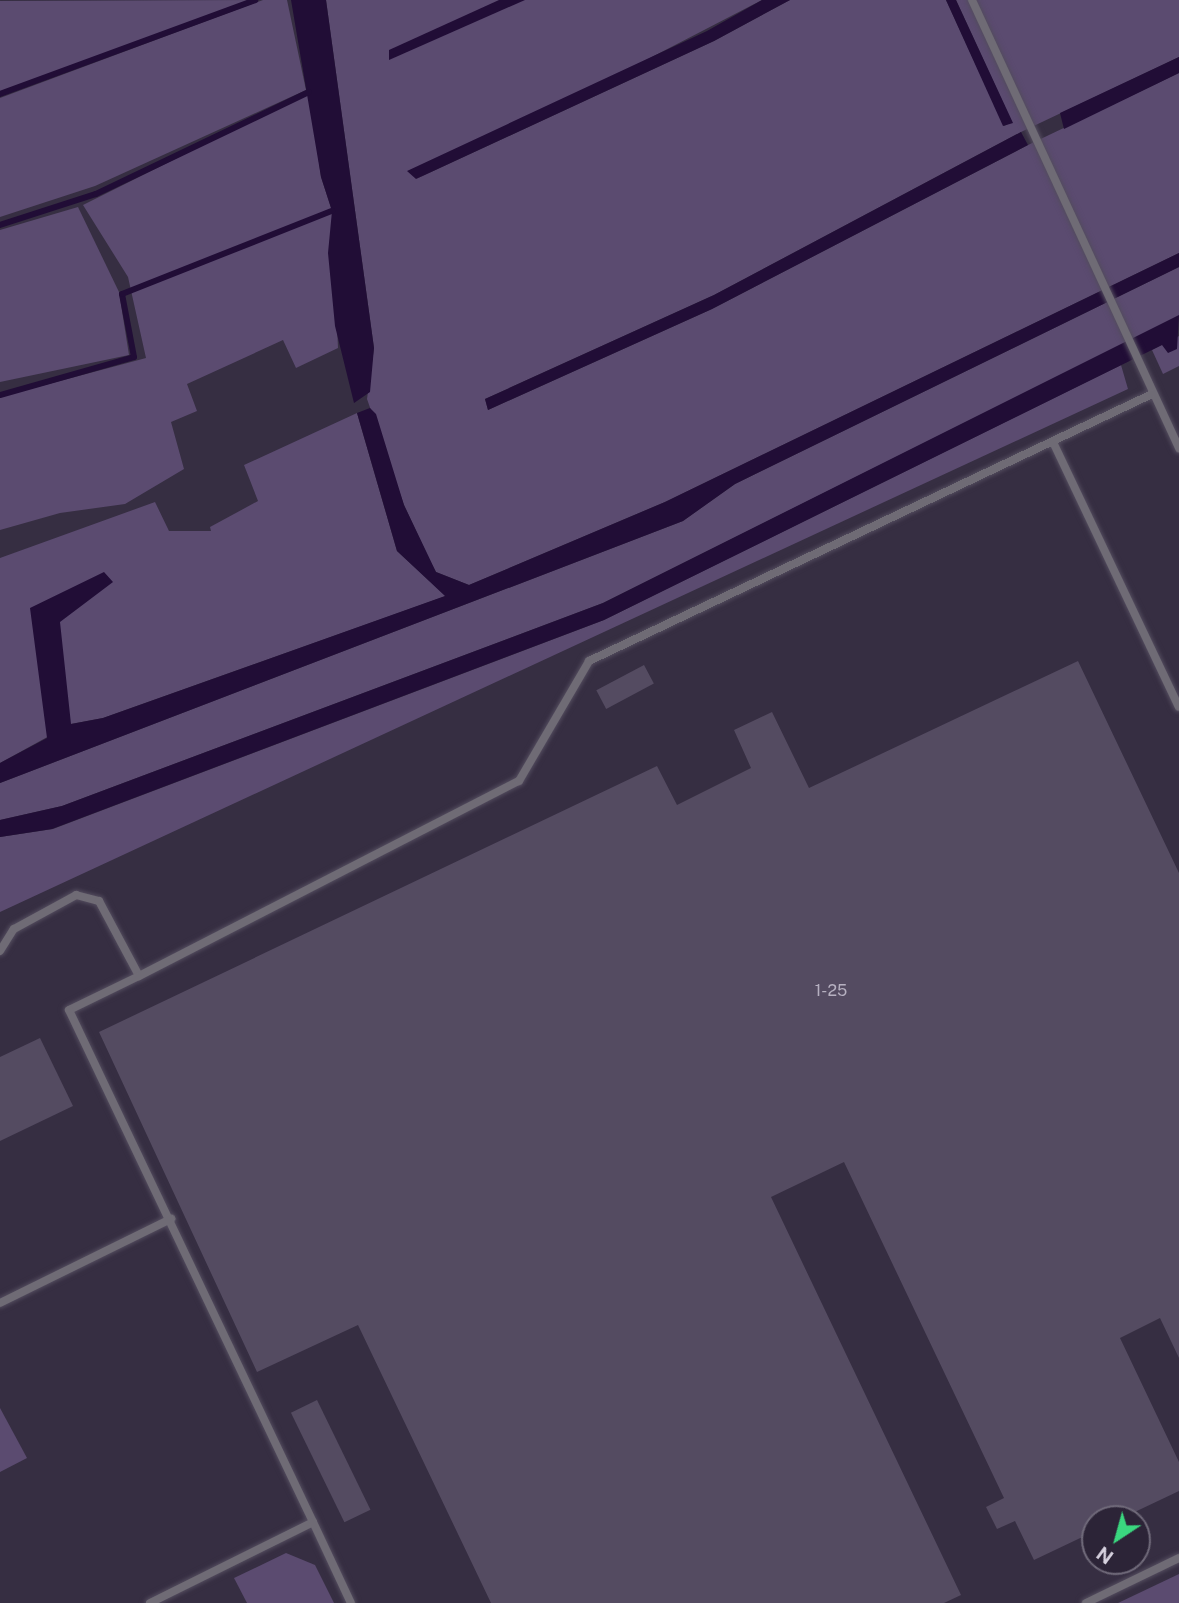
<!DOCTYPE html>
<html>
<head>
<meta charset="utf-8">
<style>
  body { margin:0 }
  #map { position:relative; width:1179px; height:1603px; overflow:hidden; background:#362e42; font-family:"Public Sans",sans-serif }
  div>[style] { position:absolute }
  .green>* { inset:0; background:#5b4b70 }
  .water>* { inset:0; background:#210d36 }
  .stream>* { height:6px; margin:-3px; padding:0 3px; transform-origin:3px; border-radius:3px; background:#210d36 }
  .building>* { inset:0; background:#544b61; transform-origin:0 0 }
  .roads { filter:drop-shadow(0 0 2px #534c5e) drop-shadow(0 0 2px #534c5e) }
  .service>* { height:8px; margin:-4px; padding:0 4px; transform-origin:4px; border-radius:4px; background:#6f6b75 }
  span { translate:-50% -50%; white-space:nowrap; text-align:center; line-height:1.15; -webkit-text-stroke:5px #2c2437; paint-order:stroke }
  .number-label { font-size:16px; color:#b6b0c0 }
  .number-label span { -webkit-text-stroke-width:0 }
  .north { position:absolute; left:1081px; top:1505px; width:70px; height:70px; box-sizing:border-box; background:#2c2437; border:2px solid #706a7a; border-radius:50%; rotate:216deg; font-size:19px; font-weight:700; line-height:28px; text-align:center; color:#d7d2df }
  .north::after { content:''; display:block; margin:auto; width:24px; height:32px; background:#3ad77f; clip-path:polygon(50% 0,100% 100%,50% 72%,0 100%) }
</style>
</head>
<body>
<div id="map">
  <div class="green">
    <i style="clip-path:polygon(253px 0,125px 50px,0 93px,0 1px)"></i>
    <i style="clip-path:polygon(263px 0,287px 0,306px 90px,95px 186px,0 217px,0 98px)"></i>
    <i style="clip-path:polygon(326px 0,762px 0,416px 179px,714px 41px,790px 0,946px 0,1004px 126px,1012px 122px,956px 0,1179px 0,1179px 57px,1021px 132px,714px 295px,485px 399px,488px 410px,712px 309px,1028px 145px,1179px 73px,1179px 253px,665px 502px,469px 585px,436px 572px,431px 563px,404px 505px,367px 399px,374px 348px)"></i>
    <i style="clip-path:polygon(309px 92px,321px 177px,332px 211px,338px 348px,296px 368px,283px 340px,187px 384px,197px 411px,171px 422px,184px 469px,125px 504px,60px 513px,0 530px,0 397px,146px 358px,128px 277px,83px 205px)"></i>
    <i style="clip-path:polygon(78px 207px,119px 292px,129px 355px,0 382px,0 230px)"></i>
    <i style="clip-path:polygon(1179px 267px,1179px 316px,603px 603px,62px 806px,0 820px,0 783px,683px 521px,735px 484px)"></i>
    <i style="clip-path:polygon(1179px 336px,1179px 366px,1163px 374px,1152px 350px)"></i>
    <i style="clip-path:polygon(1121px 365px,1128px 389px,0 912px,0 837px,53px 829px,604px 620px)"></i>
    <i style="clip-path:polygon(357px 413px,397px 551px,446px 596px,103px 718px,71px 724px,0 763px,0 558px,155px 502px,169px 531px,211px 531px,210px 527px,258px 501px,244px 465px)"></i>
    <i style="clip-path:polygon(0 1408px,27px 1458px,0 1472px)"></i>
    <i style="clip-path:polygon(286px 1553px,315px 1565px,334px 1603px,247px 1603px,234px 1578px)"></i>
    <i style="clip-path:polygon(1179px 1574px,1179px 1603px,1118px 1603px)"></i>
  </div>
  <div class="water">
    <i style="clip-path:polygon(291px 0,326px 0,374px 348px,370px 392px,354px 403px,335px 326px,328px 253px,332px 211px,321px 177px)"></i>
    <i style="clip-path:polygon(499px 0,525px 0,389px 60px,389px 50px)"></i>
    <i style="clip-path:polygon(762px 0,790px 0,714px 41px,416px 179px,407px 171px,707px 31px)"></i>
    <i style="clip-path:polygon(946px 0,956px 0,1013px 123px,1003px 126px)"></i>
    <i style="clip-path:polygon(1179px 57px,1179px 73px,1064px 129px,1060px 113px)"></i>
    <i style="clip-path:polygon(1021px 132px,1028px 145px,712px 309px,488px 410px,485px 399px,714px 295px)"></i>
    <i style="clip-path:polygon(1179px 253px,1179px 267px,735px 484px,683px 521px,0 783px,0 763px,47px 738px,30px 608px,104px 572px,113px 582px,60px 622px,71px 724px,103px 718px,445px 596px,397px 551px,357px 413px,370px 408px,376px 414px,404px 505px,436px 572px,469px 585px,665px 502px)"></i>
    <i style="clip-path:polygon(1179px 315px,1177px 349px,1168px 353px,1162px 345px,604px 620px,52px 829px,0 837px,0 820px,62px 806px,603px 603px)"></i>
  </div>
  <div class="stream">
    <i style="left:0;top:94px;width:272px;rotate:-20.2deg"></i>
    <i style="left:0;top:225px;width:101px;rotate:-17.9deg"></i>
    <i style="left:96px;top:194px;width:236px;rotate:-25.6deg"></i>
    <i style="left:0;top:395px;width:139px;rotate:-15.8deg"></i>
    <i style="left:134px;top:357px;width:64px;rotate:-100.8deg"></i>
    <i style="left:122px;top:294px;width:226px;rotate:-21.6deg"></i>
  </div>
  <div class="building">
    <i style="clip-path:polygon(1078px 661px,1179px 873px,1179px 1358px,1160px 1318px,1120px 1338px,1179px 1462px,1179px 1491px,1120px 1519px,1095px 1519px,1095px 1531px,1034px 1560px,1015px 1521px,997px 1529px,986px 1507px,1004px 1498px,844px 1162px,771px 1197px,961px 1595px,944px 1603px,491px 1603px,358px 1325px,257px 1372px,99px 1032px,657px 766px,677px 805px,751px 768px,734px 730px,772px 712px,809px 788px)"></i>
    <i style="left:644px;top:665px;width:21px;height:54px;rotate:62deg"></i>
    <i style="clip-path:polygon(40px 1038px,73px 1106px,0 1141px,0 1057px)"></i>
    <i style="left:317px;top:1400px;width:122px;height:29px;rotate:64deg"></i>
  </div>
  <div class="roads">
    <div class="service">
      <i style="left:972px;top:0;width:494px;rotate:65.2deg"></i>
      <i style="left:1053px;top:442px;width:293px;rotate:64.6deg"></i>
      <i style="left:0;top:951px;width:26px;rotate:-58deg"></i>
      <i style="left:14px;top:929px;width:71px;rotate:-28.7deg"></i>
      <i style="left:76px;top:895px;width:24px;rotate:15deg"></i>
      <i style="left:99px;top:901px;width:85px;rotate:61.9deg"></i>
      <i style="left:139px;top:976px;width:78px;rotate:154.1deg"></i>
      <i style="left:69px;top:1010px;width:567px;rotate:64.52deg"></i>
      <i style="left:139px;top:976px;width:427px;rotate:-27.2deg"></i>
      <i style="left:519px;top:781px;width:139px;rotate:-59.7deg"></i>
      <i style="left:589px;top:661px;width:623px;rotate:-25.37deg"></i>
      <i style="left:0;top:1303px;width:191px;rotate:-26.2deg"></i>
      <i style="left:150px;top:1603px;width:182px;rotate:-26.4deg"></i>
      <i style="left:313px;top:1522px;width:89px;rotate:64.9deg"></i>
      <i style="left:1086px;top:1603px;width:103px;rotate:-25.8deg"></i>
    </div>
  </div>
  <div class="number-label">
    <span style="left:831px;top:991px">1-25</span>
  </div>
  <div class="north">N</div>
</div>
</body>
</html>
